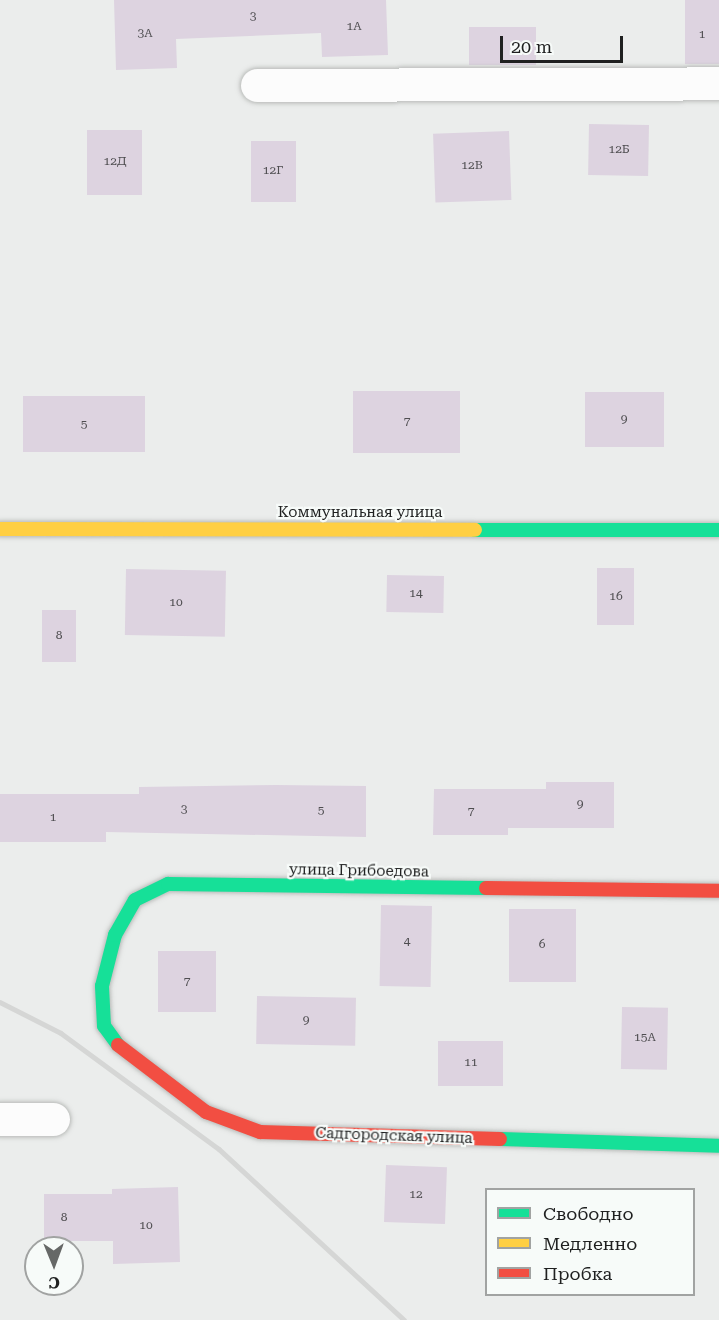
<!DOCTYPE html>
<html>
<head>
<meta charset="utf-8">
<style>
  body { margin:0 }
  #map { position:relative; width:719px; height:1320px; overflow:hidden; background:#ebedec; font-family:"Roboto Serif",serif }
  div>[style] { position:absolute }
  .building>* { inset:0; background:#ddd3e0; transform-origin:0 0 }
  .roads { filter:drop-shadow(0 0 2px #babcba) drop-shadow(0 0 2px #babcba) }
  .street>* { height:33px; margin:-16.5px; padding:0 16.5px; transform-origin:16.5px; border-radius:16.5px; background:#fcfcfc }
  .fast>* { height:14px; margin:-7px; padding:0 7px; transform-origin:7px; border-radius:7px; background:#16e098 }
  .slow>* { height:14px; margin:-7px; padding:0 7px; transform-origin:7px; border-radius:7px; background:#ffcf43 }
  .jam>* { height:14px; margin:-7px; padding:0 7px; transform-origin:7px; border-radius:7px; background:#f24e42 }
  .rail>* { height:4.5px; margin:-2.25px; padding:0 2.25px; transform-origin:2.25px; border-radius:2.25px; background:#d5d6d5 }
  span { translate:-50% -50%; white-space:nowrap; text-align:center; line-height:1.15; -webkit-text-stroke:4.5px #f7fbf9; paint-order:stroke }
  .number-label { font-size:12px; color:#4e4d50 }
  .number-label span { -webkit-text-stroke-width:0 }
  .street-label { font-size:15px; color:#1f2020 }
  .legend { position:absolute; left:485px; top:1188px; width:210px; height:108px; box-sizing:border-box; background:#f7fbf9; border:2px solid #a1a3a2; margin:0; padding:8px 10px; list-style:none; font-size:18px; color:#1f2020 }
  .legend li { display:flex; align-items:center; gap:12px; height:30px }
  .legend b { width:30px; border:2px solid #a1a3a2 }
  .north { position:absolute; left:24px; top:1236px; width:60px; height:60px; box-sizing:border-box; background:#f7fbf9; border:2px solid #a1a3a2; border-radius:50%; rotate:179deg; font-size:16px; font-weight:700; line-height:24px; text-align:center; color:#1f2020 }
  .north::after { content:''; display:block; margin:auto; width:21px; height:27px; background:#666867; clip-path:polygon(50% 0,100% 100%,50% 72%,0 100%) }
  .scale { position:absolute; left:500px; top:36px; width:123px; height:27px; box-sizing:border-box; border:3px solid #1f2020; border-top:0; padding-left:8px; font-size:18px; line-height:21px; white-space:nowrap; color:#1f2020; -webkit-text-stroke:4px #f7fbf9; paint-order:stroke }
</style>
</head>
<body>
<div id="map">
  <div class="building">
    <i style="clip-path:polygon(114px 0,386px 0,388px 55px,322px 57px,321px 33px,176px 39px,177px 68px,116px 70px)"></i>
    <i style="left:685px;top:0;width:34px;height:64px"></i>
    <i style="left:469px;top:27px;width:67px;height:38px"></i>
    <i style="left:589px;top:124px;width:60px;height:51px;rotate:1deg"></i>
    <i style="left:87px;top:130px;width:55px;height:65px"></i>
    <i style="left:509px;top:131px;width:69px;height:76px;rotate:88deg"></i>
    <i style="left:251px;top:141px;width:45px;height:61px"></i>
    <i style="left:353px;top:391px;width:107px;height:62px"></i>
    <i style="left:585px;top:392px;width:79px;height:55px"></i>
    <i style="left:23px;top:396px;width:122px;height:56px"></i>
    <i style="left:634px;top:568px;width:57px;height:37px;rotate:90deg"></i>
    <i style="left:126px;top:569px;width:100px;height:66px;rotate:1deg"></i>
    <i style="left:387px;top:575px;width:57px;height:37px;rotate:1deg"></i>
    <i style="left:42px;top:610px;width:34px;height:52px"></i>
    <i style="clip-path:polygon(546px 782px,614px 782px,614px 828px,508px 828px,508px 835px,433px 835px,434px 789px,546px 789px)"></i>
    <i style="clip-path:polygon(276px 785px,366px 786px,366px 837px,106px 832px,106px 842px,0 842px,0 794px,139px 794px,139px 787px)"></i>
    <i style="left:381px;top:905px;width:51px;height:81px;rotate:1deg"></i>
    <i style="left:509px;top:909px;width:67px;height:73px"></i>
    <i style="left:158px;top:951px;width:58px;height:61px"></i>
    <i style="left:257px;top:996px;width:99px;height:48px;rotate:1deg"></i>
    <i style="left:622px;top:1007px;width:46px;height:62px;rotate:1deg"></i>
    <i style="left:438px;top:1041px;width:65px;height:45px"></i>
    <i style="left:386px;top:1165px;width:61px;height:57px;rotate:2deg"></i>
    <i style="clip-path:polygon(178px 1187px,180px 1262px,113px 1264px,113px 1241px,44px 1241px,44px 1194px,112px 1194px,112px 1189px)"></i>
  </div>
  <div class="roads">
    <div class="street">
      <i style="left:257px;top:85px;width:462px;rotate:-0.2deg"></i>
      <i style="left:0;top:1119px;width:53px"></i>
    </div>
    <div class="fast">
      <i style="left:475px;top:530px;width:244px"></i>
      <i style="left:118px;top:1045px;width:24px;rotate:-126deg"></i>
      <i style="left:104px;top:1026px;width:40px;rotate:-92.9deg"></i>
      <i style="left:102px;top:986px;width:53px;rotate:-75.7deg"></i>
      <i style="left:115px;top:935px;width:40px;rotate:-60.3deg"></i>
      <i style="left:135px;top:900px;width:37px;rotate:-26deg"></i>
      <i style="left:168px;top:884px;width:318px;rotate:0.7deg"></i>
      <i style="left:500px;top:1139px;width:219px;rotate:1.8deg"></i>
    </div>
    <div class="slow">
      <i style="left:0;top:529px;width:475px;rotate:0.1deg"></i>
    </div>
    <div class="jam">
      <i style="left:486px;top:888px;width:233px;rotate:0.7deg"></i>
      <i style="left:118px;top:1045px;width:111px;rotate:37.3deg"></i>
      <i style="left:206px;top:1112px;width:58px;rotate:20.3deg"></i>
      <i style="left:260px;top:1132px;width:240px;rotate:1.7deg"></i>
    </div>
  </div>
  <div class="rail">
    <i style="left:0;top:1002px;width:68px;rotate:26.9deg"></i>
    <i style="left:61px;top:1033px;width:196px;rotate:36.3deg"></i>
    <i style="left:219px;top:1149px;width:252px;rotate:42.7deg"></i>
  </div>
  <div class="number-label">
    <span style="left:253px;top:17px">3</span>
    <span style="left:354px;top:27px">1А</span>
    <span style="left:145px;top:34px">3А</span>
    <span style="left:702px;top:35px">1</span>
    <span style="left:619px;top:150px">12Б</span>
    <span style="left:115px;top:162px">12Д</span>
    <span style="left:472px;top:166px">12В</span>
    <span style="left:273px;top:171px">12Г</span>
    <span style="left:624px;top:420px">9</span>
    <span style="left:407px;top:422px">7</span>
    <span style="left:84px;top:425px">5</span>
    <span style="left:416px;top:594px">14</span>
    <span style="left:616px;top:597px">16</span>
    <span style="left:176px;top:603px">10</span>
    <span style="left:59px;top:636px">8</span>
    <span style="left:580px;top:805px">9</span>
    <span style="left:184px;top:810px">3</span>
    <span style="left:321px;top:811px">5</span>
    <span style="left:471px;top:812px">7</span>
    <span style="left:53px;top:818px">1</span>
    <span style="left:407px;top:942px">4</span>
    <span style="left:542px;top:945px">6</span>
    <span style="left:187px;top:982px">7</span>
    <span style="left:306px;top:1021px">9</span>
    <span style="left:645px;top:1038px">15А</span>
    <span style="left:471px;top:1063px">11</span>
    <span style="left:416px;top:1195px">12</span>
    <span style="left:64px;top:1218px">8</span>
    <span style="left:146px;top:1226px">10</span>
  </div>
  <div class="street-label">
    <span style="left:360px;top:513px">Коммунальная улица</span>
    <span style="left:359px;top:871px;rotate:1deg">улица Грибоедова</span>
    <span style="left:394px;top:1136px;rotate:2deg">Садгородская улица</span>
  </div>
  <ul class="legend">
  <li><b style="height:8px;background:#16e098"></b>Свободно</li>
  <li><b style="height:8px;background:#ffcf43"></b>Медленно</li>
  <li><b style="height:8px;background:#f24e42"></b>Пробка</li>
  </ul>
  <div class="north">С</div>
  <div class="scale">20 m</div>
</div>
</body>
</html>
